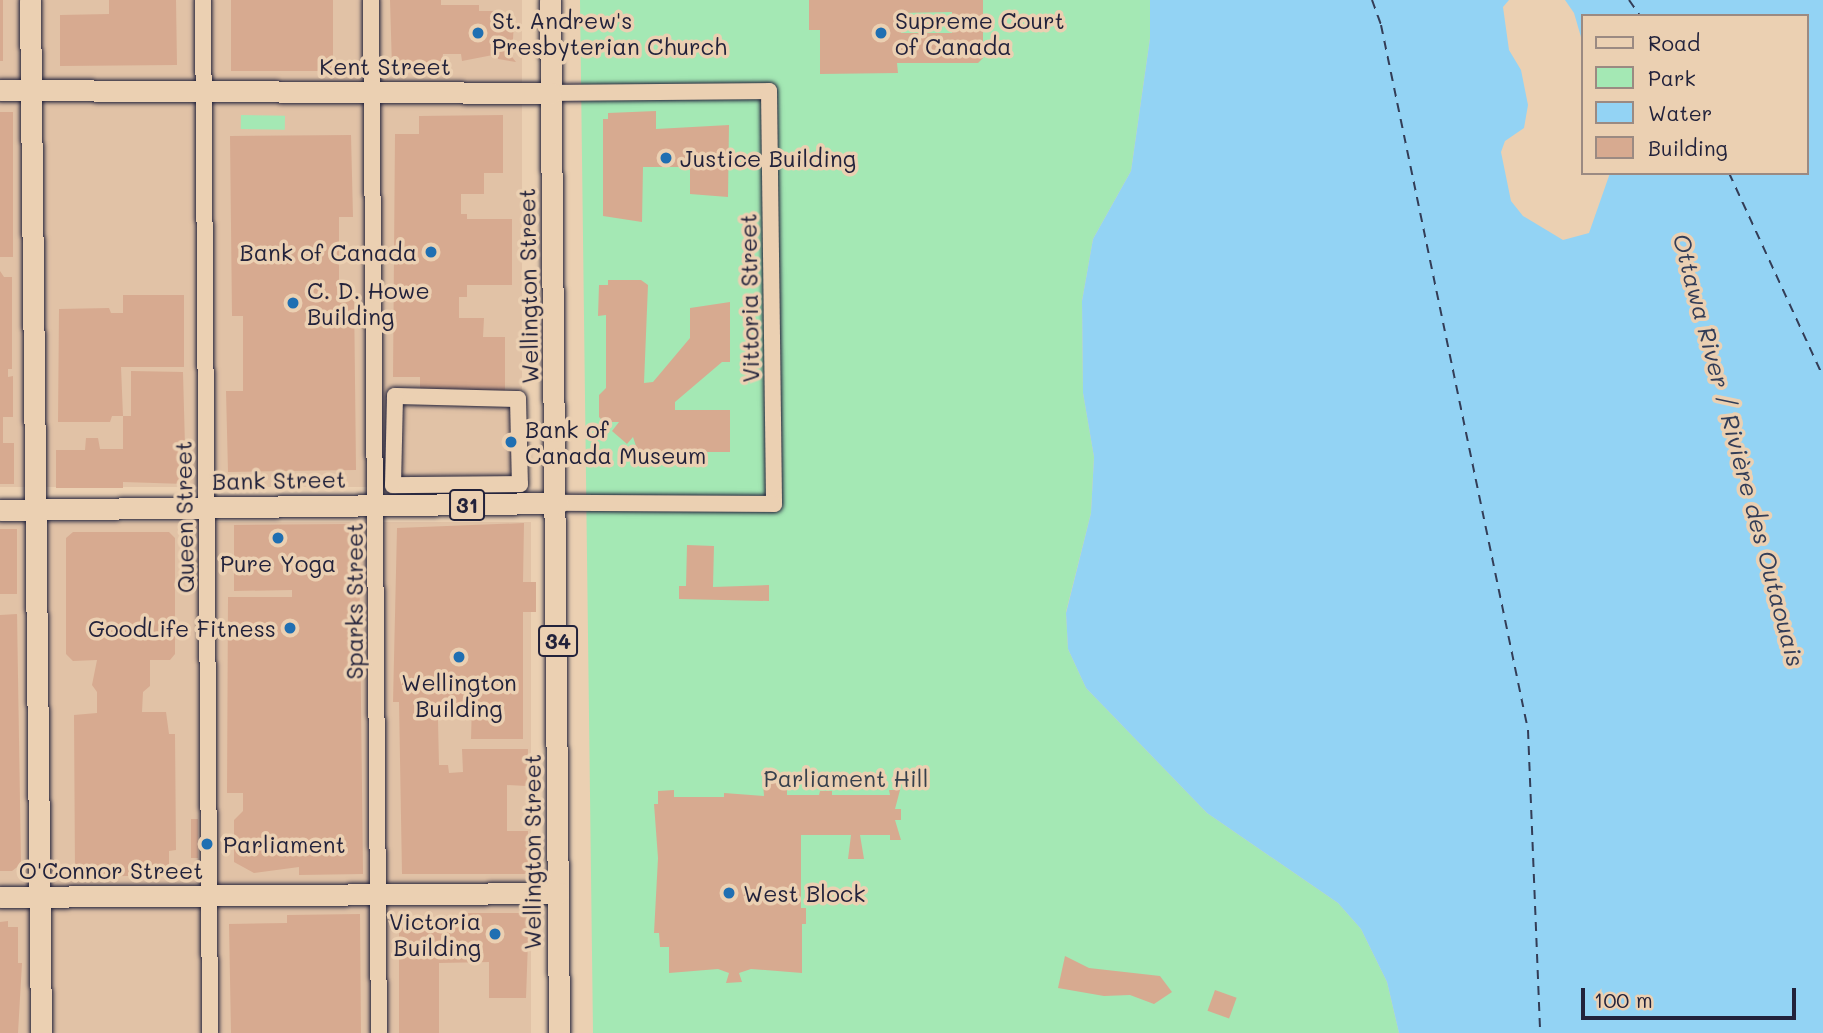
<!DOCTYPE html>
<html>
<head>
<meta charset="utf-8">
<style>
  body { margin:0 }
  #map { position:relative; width:1823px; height:1033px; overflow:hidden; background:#ebd0b2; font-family:Mali,sans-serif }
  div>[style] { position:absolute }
  .built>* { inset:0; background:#e1c2a6; transform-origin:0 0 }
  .green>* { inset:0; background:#a4e8b4; transform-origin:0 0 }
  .water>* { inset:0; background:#93d3f4 }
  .ferry>* { height:2px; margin-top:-1px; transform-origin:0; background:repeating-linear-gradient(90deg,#333d57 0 9px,transparent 0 16px) }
  .building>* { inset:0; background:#d7aa90; transform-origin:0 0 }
  .roads { filter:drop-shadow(0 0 2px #22223b) drop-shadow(0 0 2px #22223b) }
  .minor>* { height:16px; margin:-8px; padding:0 8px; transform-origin:8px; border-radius:8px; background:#ebd0b2 }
  .major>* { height:21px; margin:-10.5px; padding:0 10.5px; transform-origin:10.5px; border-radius:10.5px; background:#ebd0b2 }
  .dots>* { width:19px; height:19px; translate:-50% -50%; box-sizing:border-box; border:4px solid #ebd0b2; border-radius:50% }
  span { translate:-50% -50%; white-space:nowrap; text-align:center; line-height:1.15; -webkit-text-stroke:7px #ebd0b2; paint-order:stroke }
  .shield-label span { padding:2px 5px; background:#ebd0b2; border:2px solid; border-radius:5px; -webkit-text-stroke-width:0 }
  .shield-label { font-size:21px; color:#22223b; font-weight:700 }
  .poi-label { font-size:23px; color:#22223b }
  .left { translate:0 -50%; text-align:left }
  .right { translate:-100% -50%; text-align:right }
  .street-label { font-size:23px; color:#22223b }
  .park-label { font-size:23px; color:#36404d }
  .water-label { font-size:24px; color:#333d57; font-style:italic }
  .legend { position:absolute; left:1581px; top:14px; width:228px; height:161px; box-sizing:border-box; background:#ebd0b2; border:2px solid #9b8a82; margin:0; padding:9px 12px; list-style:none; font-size:21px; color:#22223b }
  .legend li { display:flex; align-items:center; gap:14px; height:35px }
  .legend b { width:35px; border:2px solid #9b8a82 }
  .scale { position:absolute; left:1581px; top:988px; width:215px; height:32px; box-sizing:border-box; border:4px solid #22223b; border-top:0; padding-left:9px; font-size:21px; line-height:24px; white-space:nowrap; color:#22223b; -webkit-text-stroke:5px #ebd0b2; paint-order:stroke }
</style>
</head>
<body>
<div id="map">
  <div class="built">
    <i style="left:0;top:0;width:522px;height:487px"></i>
    <i style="left:531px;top:522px;width:511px;height:531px;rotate:90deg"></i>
  </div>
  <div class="green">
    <i style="clip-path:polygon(580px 0,1150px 0,1150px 38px,1131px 171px,1093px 239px,1082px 301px,1083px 393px,1094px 457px,1091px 513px,1066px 612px,1068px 649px,1086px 688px,1207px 813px,1338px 903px,1361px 929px,1387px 982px,1399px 1033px,593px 1033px)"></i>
    <i style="left:241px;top:115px;width:44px;height:14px;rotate:1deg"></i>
  </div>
  <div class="water">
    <i style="clip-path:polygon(1150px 0,1509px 0,1503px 7px,1509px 50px,1521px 70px,1528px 105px,1524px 128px,1505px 141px,1501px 152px,1511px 201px,1523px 216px,1563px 240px,1589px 233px,1610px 173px,1807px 173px,1807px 16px,1583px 16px,1583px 44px,1574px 13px,1565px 0,1823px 0,1823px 1033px,1399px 1033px,1387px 982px,1361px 929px,1338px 903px,1207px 813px,1086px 688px,1068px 649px,1066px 613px,1091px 513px,1094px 457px,1083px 393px,1082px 301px,1093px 239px,1131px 171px,1150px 38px)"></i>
  </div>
  <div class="ferry">
    <i style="left:1372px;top:0;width:27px;rotate:70deg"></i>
    <i style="left:1381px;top:25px;width:720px;rotate:78.22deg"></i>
    <i style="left:1528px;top:730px;width:303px;rotate:87.7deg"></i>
    <i style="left:1629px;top:0;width:19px;rotate:55deg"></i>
    <i style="left:1729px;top:173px;width:224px;rotate:65.2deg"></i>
  </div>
  <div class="building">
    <i style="left:0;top:0;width:3px;height:61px"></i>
    <i style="clip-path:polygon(109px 0,176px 0,177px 65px,60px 66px,60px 15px,109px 14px)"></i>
    <i style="left:231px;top:0;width:102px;height:71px"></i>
    <i style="clip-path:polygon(390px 0,441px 0,441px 5px,479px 5px,479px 11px,504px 11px,505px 21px,514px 21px,512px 57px,516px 62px,498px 59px,498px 54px,462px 61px,461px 54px,443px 54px,441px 67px,392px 68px)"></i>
    <i style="clip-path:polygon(evenodd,809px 0,983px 0,983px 58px,978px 63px,897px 63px,898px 73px,820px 74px,820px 30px,809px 30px,809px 0,952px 12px,952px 33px,901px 33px,902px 25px,897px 24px,897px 13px,952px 12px)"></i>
    <i style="clip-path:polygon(656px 111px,656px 129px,729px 125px,728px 197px,690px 194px,690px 167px,643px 167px,642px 222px,603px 216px,603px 119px,608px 119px,608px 113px)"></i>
    <i style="left:0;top:112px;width:13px;height:145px"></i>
    <i style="clip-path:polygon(503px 115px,503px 173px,484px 173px,484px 194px,461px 194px,461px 214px,467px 214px,467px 219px,512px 219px,512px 285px,467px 285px,467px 297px,459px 297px,459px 318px,484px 318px,483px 337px,505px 337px,505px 396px,420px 395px,420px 377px,393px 377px,395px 134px,419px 134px,419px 116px)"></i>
    <i style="clip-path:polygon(351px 135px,353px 217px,339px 217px,339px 290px,354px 291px,356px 470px,228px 472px,226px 391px,243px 391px,243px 316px,232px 316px,230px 136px)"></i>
    <i style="clip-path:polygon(0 271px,4px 277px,12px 277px,12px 369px,8px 369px,8px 377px,13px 376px,13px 417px,3px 417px,3px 443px,14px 443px,14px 484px,0 484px)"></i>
    <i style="clip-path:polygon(608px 280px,641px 280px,648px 285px,644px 383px,653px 382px,690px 338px,690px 308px,730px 302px,730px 362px,722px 362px,675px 402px,675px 410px,730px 410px,730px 452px,638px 452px,633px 437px,627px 444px,612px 431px,619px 422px,604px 422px,599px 417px,599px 395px,606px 388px,606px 315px,598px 316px,599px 285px,608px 285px)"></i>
    <i style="clip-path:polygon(123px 295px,184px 295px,184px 367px,121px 367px,123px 416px,131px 416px,131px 371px,183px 372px,186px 484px,123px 482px,123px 488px,56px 488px,56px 450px,85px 450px,86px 438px,98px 438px,100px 449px,123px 449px,123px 416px,112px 416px,110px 422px,58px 422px,59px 309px,109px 308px,111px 313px,123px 313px)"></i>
    <i style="clip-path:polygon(524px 523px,523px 582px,536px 582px,536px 612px,523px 612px,523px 739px,471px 739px,472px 703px,442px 703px,442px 720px,438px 720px,439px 765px,448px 765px,449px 773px,463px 772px,462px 749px,528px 749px,527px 786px,507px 785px,507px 831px,528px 831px,528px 874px,402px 874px,399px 702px,393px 702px,397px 528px)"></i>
    <i style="clip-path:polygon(353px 524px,359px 533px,363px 874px,299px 875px,299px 867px,254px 873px,234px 862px,234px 820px,243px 811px,243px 793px,227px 793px,228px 597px,292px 597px,292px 590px,234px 591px,234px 525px)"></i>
    <i style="left:0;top:529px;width:17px;height:65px"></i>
    <i style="clip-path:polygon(73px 532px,169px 532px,175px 538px,175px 654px,170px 660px,150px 660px,150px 686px,143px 692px,142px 712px,166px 712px,169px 734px,175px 734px,176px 850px,169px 851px,169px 875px,82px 877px,75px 871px,74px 715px,97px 713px,97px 692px,92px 685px,97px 660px,73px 661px,66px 654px,66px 538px)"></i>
    <i style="clip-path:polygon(687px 545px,714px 546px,713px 587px,769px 585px,769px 601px,679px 599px,679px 586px,686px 586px)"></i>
    <i style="clip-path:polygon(17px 614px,21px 864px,12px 871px,0 871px,0 615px)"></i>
    <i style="clip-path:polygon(763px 783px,787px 783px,787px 795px,819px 795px,820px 791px,832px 791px,832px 795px,890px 795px,889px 790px,900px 790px,895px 809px,901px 809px,901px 820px,895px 820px,901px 840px,890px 840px,890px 835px,860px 835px,864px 859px,848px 859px,851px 835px,801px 835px,801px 908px,806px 908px,806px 924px,802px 924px,802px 973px,751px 969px,739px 973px,742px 982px,726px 983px,729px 973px,718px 969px,669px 973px,669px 947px,660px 947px,659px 933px,654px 933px,658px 858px,654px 804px,658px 804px,658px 791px,674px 790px,674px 797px,724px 797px,724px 793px,764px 796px)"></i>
    <i style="left:191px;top:819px;width:7px;height:39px"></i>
    <i style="clip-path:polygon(462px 913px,529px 913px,526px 998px,489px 998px,489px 962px,439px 963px,439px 1033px,399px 1033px,399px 919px,462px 919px)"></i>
    <i style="clip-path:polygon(360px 914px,361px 1033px,231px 1033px,229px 924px,287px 923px,287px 915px)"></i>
    <i style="clip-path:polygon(8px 921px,8px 927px,18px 927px,18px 963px,22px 963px,18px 1033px,0 1033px,0 922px)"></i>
    <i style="clip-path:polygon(1065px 956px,1089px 968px,1160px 976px,1172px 992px,1154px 1004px,1130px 995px,1104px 996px,1058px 988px)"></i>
    <i style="left:1215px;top:990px;width:23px;height:22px;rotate:20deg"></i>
  </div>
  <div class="roads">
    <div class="minor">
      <i style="left:203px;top:0;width:1033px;rotate:89.61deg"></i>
      <i style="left:371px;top:0;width:1033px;rotate:89.56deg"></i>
      <i style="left:551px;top:93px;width:218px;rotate:-0.5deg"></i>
      <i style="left:769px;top:91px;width:413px;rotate:89.3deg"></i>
      <i style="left:774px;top:504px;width:216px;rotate:-179.7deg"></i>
      <i style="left:395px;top:396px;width:123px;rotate:1.4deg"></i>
      <i style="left:518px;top:399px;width:85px;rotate:88.7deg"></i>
      <i style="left:520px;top:484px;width:127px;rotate:179.5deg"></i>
      <i style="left:393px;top:485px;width:89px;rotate:-88.7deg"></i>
    </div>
    <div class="major">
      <i style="left:30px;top:0;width:1033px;rotate:89.39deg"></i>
      <i style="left:550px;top:0;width:1033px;rotate:89.5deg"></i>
      <i style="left:0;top:90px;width:551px;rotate:0.31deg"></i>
      <i style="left:0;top:510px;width:558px;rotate:-0.72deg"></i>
      <i style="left:0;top:897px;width:558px;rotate:-0.41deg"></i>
    </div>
  </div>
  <div class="dots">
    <i style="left:478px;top:33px;background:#1f6fb2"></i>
    <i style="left:881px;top:33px;background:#1f6fb2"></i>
    <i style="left:666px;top:158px;background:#1f6fb2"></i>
    <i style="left:431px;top:252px;background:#1f6fb2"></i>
    <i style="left:293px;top:303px;background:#1f6fb2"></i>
    <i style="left:511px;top:442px;background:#1f6fb2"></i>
    <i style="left:278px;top:538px;background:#1f6fb2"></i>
    <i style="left:290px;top:628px;background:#1f6fb2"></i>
    <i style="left:459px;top:657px;background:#1f6fb2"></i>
    <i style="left:207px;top:844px;background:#1f6fb2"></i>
    <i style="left:729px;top:893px;background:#1f6fb2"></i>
    <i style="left:495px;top:934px;background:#1f6fb2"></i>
  </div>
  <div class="shield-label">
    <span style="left:467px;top:505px">31</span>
    <span style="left:558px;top:641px">34</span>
  </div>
  <div class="poi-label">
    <span class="left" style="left:492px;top:33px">St. Andrew's<br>Presbyterian Church</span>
    <span class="left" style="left:895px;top:33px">Supreme Court<br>of Canada</span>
    <span class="left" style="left:680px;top:158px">Justice Building</span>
    <span class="right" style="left:417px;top:252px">Bank of Canada</span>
    <span class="left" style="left:307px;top:303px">C. D. Howe<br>Building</span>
    <span class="left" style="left:525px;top:442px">Bank of<br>Canada Museum</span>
    <span style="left:278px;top:563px">Pure Yoga</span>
    <span class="right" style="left:276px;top:628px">GoodLife Fitness</span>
    <span style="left:459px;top:695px">Wellington<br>Building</span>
    <span class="left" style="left:223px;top:844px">Parliament</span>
    <span class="left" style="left:743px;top:893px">West Block</span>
    <span class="right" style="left:481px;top:934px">Victoria<br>Building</span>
  </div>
  <div class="street-label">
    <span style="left:385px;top:66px">Kent Street</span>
    <span style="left:528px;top:286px;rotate:-91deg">Wellington Street</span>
    <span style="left:749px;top:298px;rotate:-91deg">Vittoria Street</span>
    <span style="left:279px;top:480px;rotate:-1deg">Bank Street</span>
    <span style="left:184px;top:517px;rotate:-91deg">Queen Street</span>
    <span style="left:354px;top:601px;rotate:-90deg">Sparks Street</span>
    <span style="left:532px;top:852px;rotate:-90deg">Wellington Street</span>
    <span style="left:111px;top:870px">O'Connor Street</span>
  </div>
  <div class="park-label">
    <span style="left:846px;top:778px">Parliament Hill</span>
  </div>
  <div class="water-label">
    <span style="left:1739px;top:450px;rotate:75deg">Ottawa River / Rivière des Outaouais</span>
  </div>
  <ul class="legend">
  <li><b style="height:9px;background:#ebd0b2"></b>Road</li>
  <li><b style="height:19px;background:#a4e8b4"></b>Park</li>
  <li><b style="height:19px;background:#93d3f4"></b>Water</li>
  <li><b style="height:19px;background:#d7aa90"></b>Building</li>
  </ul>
  <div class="scale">100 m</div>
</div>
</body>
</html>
